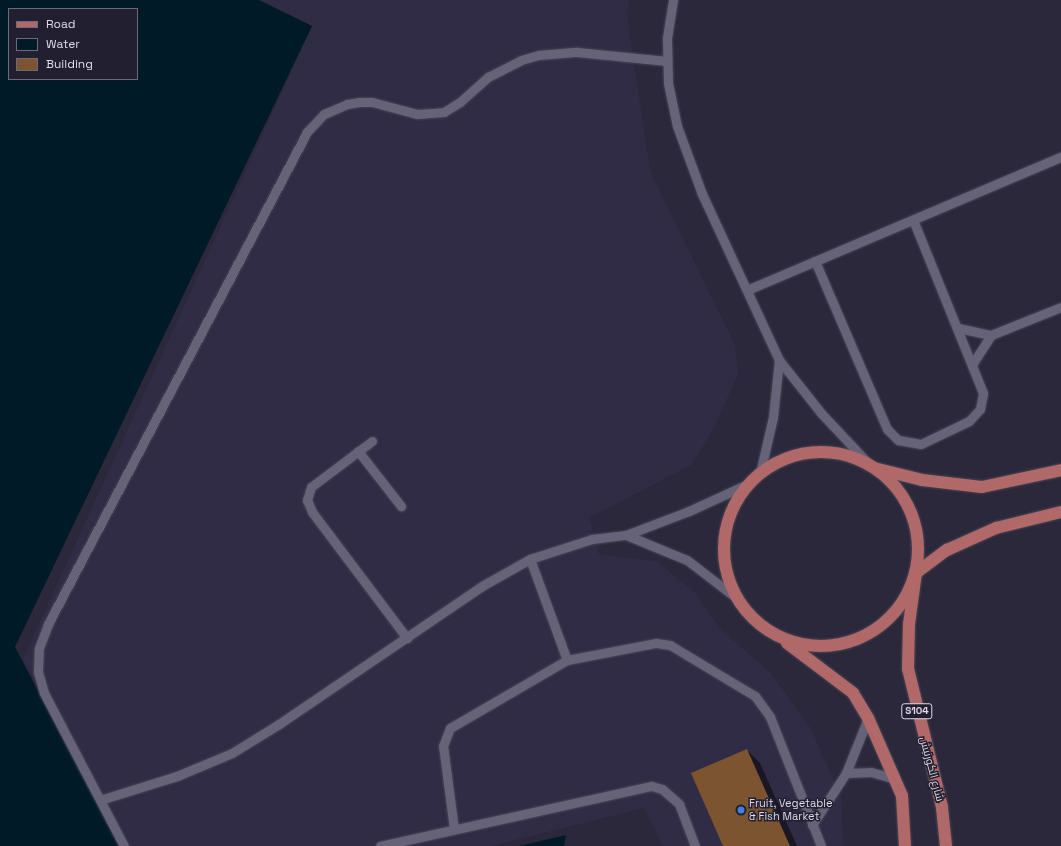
<!DOCTYPE html>
<html>
<head>
<meta charset="utf-8">
<style>
  body { margin:0 }
  #map { position:relative; width:1061px; height:846px; overflow:hidden; background:#2c283b; font-family:"Space Grotesk",Cairo,sans-serif }
  div>[style] { position:absolute }
  .built>* { inset:0; background:#312c46 }
  .water>* { inset:0; background:#001b27 }
  .shadow>* { inset:0; background:#0007 }
  .building>* { inset:0; background:#7c542f }
  .roads { filter:drop-shadow(0 0 1px #484656) drop-shadow(0 0 1px #484656) }
  .service>* { height:9px; margin:-4.5px; padding:0 4.5px; transform-origin:4.5px; border-radius:4.5px; background:#666379 }
  .primary>* { height:12px; margin:-6px; padding:0 6px; transform-origin:6px; border-radius:6px; background:#b06868 }
  .primary>.ring { margin:-6px; padding:0; box-sizing:content-box; background:none; border:12px solid #b06868; border-radius:50% }
  .dots>* { width:11px; height:11px; translate:-50% -50%; box-sizing:border-box; border:2px solid #221f31; border-radius:50% }
  span { translate:-50% -50%; white-space:nowrap; text-align:center; line-height:1.15; -webkit-text-stroke:3px #221f31; paint-order:stroke }
  .shield-label span { padding:1px 3px; background:#221f31; border:1px solid; border-radius:3px; -webkit-text-stroke-width:0 }
  .shield-label { font-size:10px; color:#dddce9; font-weight:700 }
  .street-label { font-size:11px; color:#dddce9 }
  .poi-label { font-size:11px; color:#dddce9 }
  .left { translate:0 -50%; text-align:left }
  .legend { position:absolute; left:8px; top:8px; width:130px; height:72px; box-sizing:border-box; background:#221f31; border:1px solid #6d6b7b; margin:0; padding:5px 7px; list-style:none; font-size:12px; color:#dddce9 }
  .legend li { display:flex; align-items:center; gap:8px; height:20px }
  .legend b { width:20px; border:1px solid #6d6b7b }
</style>
</head>
<body>
<div id="map">
  <div class="built">
    <i style="clip-path:polygon(259px 0,629px 0,627px 15px,650px 171px,735px 345px,738px 374px,713px 430px,691px 465px,589px 518px,599px 554px,658px 562px,696px 594px,722px 631px,770px 672px,811px 729px,841px 797px,843px 846px,663px 846px,644px 808px,490px 846px,124px 846px,23px 659px,312px 26px)"></i>
  </div>
  <div class="water">
    <i style="clip-path:polygon(evenodd,0 0,259px 0,312px 26px,15px 647px,119px 846px,0 846px,0 0,9px 9px,137px 9px,137px 79px,9px 79px,9px 9px)"></i>
    <i style="clip-path:polygon(566px 835px,564px 846px,519px 846px)"></i>
  </div>
  <div class="shadow">
    <i style="clip-path:polygon(747px 750px,760px 763px,797px 846px,724px 846px)"></i>
  </div>
  <div class="building">
    <i style="clip-path:polygon(747px 749px,790px 846px,723px 846px,691px 773px)"></i>
  </div>
  <div class="roads">
    <div class="service">
      <i style="left:673px;top:0;width:38px;rotate:99deg"></i>
      <i style="left:667px;top:38px;width:45px;rotate:88.7deg"></i>
      <i style="left:668px;top:83px;width:44px;rotate:78.2deg"></i>
      <i style="left:677px;top:126px;width:72px;rotate:69.8deg"></i>
      <i style="left:702px;top:194px;width:183px;rotate:65.1deg"></i>
      <i style="left:779px;top:360px;width:68px;rotate:51.6deg"></i>
      <i style="left:821px;top:413px;width:67px;rotate:46.8deg"></i>
      <i style="left:815px;top:261px;width:183px;rotate:66.8deg"></i>
      <i style="left:887px;top:429px;width:16px;rotate:45deg"></i>
      <i style="left:898px;top:440px;width:23px;rotate:10deg"></i>
      <i style="left:921px;top:444px;width:53px;rotate:-25.6deg"></i>
      <i style="left:969px;top:421px;width:16px;rotate:-47deg"></i>
      <i style="left:980px;top:409px;width:16px;rotate:-79deg"></i>
      <i style="left:983px;top:393px;width:187px;rotate:-112deg"></i>
      <i style="left:747px;top:290px;width:341px;rotate:-23deg"></i>
      <i style="left:958px;top:328px;width:34px;rotate:12deg"></i>
      <i style="left:991px;top:335px;width:75px;rotate:-21.8deg"></i>
      <i style="left:973px;top:363px;width:33px;rotate:-57deg"></i>
      <i style="left:372px;top:441px;width:76px;rotate:143deg"></i>
      <i style="left:311px;top:487px;width:14px;rotate:107deg"></i>
      <i style="left:307px;top:500px;width:13px;rotate:67deg"></i>
      <i style="left:312px;top:512px;width:158px;rotate:53deg"></i>
      <i style="left:358px;top:451px;width:70px;rotate:52deg"></i>
      <i style="left:760px;top:473px;width:57px;rotate:-76.9deg"></i>
      <i style="left:773px;top:417px;width:57px;rotate:-84deg"></i>
      <i style="left:626px;top:535px;width:66px;rotate:22.3deg"></i>
      <i style="left:687px;top:560px;width:66px;rotate:37.6deg"></i>
      <i style="left:530px;top:559px;width:108px;rotate:69.9deg"></i>
      <i style="left:846px;top:773px;width:25px;rotate:-2deg"></i>
      <i style="left:871px;top:772px;width:25px;rotate:16deg"></i>
      <i style="left:100px;top:800px;width:81px;rotate:-17.3deg"></i>
      <i style="left:177px;top:776px;width:60px;rotate:-22.7deg"></i>
      <i style="left:232px;top:753px;width:55px;rotate:-31.7deg"></i>
      <i style="left:279px;top:724px;width:245px;rotate:-34.2deg"></i>
      <i style="left:482px;top:586px;width:55px;rotate:-29.4deg"></i>
      <i style="left:530px;top:559px;width:65px;rotate:-17.9deg"></i>
      <i style="left:592px;top:539px;width:34px;rotate:-7deg"></i>
      <i style="left:626px;top:535px;width:67px;rotate:-20.9deg"></i>
      <i style="left:689px;top:511px;width:67px;rotate:-24.7deg"></i>
      <i style="left:812px;top:825px;width:62px;rotate:-56.8deg"></i>
      <i style="left:846px;top:773px;width:59px;rotate:-68.2deg"></i>
      <i style="left:454px;top:829px;width:84px;rotate:-97.5deg"></i>
      <i style="left:443px;top:746px;width:19px;rotate:-69deg"></i>
      <i style="left:450px;top:728px;width:135px;rotate:-30.2deg"></i>
      <i style="left:567px;top:660px;width:91px;rotate:-10.8deg"></i>
      <i style="left:656px;top:643px;width:14px;rotate:8deg"></i>
      <i style="left:670px;top:645px;width:99px;rotate:31deg"></i>
      <i style="left:755px;top:696px;width:26px;rotate:54deg"></i>
      <i style="left:770px;top:717px;width:139px;rotate:68.4deg"></i>
      <i style="left:124px;top:846px;width:173px;rotate:-117.6deg"></i>
      <i style="left:44px;top:693px;width:22px;rotate:-106deg"></i>
      <i style="left:38px;top:672px;width:24px;rotate:-88deg"></i>
      <i style="left:39px;top:648px;width:26px;rotate:-69deg"></i>
      <i style="left:48px;top:624px;width:556px;rotate:-62.24deg"></i>
      <i style="left:307px;top:132px;width:25px;rotate:-47deg"></i>
      <i style="left:324px;top:114px;width:25px;rotate:-23deg"></i>
      <i style="left:347px;top:104px;width:12px;rotate:-9deg"></i>
      <i style="left:359px;top:102px;width:13px"></i>
      <i style="left:372px;top:102px;width:47px;rotate:14.9deg"></i>
      <i style="left:417px;top:114px;width:27px;rotate:-4deg"></i>
      <i style="left:444px;top:112px;width:19px;rotate:-32deg"></i>
      <i style="left:460px;top:102px;width:38px;rotate:-42deg"></i>
      <i style="left:488px;top:77px;width:37px;rotate:-27deg"></i>
      <i style="left:521px;top:60px;width:19px;rotate:-16deg"></i>
      <i style="left:539px;top:55px;width:38px;rotate:-5deg"></i>
      <i style="left:577px;top:52px;width:90px;rotate:5.7deg"></i>
      <i style="left:380px;top:846px;width:278px;rotate:-12.5deg"></i>
      <i style="left:651px;top:786px;width:11px;rotate:15deg"></i>
      <i style="left:662px;top:789px;width:23px;rotate:41deg"></i>
      <i style="left:679px;top:804px;width:45px;rotate:69.1deg"></i>
    </div>
    <div class="primary">
      <i class="ring" style="left:724px;top:452px;width:182px;height:182px"></i>
      <i style="left:878px;top:469px;width:45px;rotate:14deg"></i>
      <i style="left:922px;top:480px;width:60px;rotate:6.7deg"></i>
      <i style="left:982px;top:487px;width:81px;rotate:-12.1deg"></i>
      <i style="left:787px;top:643px;width:83px;rotate:37.1deg"></i>
      <i style="left:853px;top:693px;width:29px;rotate:59deg"></i>
      <i style="left:868px;top:718px;width:85px;rotate:66.4deg"></i>
      <i style="left:902px;top:796px;width:50px;rotate:86.6deg"></i>
      <i style="left:946px;top:846px;width:39px;rotate:-96deg"></i>
      <i style="left:942px;top:807px;width:142px;rotate:-103.8deg"></i>
      <i style="left:908px;top:669px;width:45px;rotate:-88.7deg"></i>
      <i style="left:909px;top:624px;width:51px;rotate:-82.2deg"></i>
      <i style="left:916px;top:573px;width:39px;rotate:-37deg"></i>
      <i style="left:947px;top:550px;width:54px;rotate:-24.2deg"></i>
      <i style="left:996px;top:528px;width:67px;rotate:-13.8deg"></i>
    </div>
  </div>
  <div class="dots">
    <i style="left:741px;top:810px;background:#3f7fe0"></i>
  </div>
  <div class="shield-label">
    <span style="left:917px;top:711px">S104</span>
  </div>
  <div class="street-label">
    <span style="left:932px;top:769px;rotate:75deg">شارع الكورنيش</span>
  </div>
  <div class="poi-label">
    <span class="left" style="left:749px;top:810px">Fruit, Vegetable<br>&amp; Fish Market</span>
  </div>
  <ul class="legend">
  <li><b style="height:5px;background:#b06868"></b>Road</li>
  <li><b style="height:11px;background:#001b27"></b>Water</li>
  <li><b style="height:11px;background:#7c542f"></b>Building</li>
  </ul>
</div>
</body>
</html>
